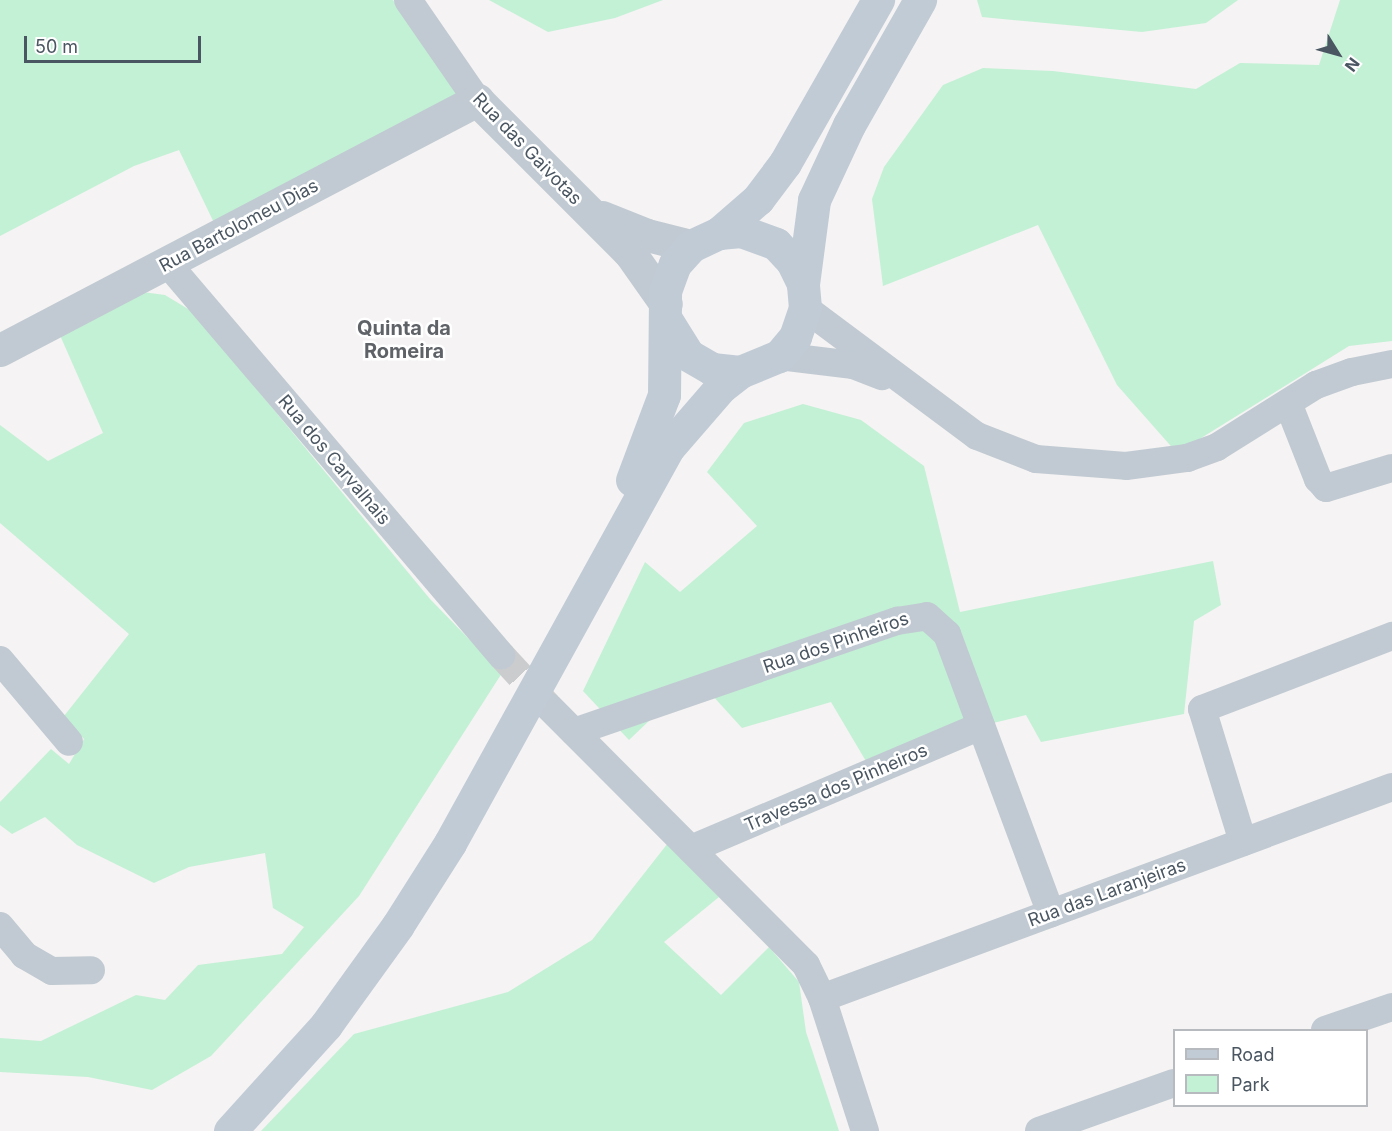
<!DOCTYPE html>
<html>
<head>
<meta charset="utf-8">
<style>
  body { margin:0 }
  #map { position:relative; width:1392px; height:1131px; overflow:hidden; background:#f5f3f3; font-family:Inter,sans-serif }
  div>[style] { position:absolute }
  .green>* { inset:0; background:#c3f1d5 }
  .minor-tunnel>* { height:28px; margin-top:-14px; transform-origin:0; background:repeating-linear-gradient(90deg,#caccce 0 28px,transparent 0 42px) }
  .minor>* { height:28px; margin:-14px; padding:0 14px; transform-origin:14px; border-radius:14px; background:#c1cad2 }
  .tertiary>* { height:33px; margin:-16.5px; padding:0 16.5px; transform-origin:16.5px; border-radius:16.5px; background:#c1cad2 }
  .secondary>* { height:33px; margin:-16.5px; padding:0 16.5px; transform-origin:16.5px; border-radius:16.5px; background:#c1cbd6 }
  span { translate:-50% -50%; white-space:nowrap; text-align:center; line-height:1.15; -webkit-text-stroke:5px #fff; paint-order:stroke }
  .street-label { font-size:18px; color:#4a5661 }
  .neighbourhood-label { font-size:20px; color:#5f6368; font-weight:700 }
  .legend { position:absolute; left:1173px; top:1029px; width:195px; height:78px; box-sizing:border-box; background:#fff; border:2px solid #b7bbc0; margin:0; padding:8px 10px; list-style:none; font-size:18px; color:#4a5661 }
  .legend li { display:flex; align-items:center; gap:12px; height:30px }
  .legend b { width:30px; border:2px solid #b7bbc0 }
  .north { position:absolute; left:1308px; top:24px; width:60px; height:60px; -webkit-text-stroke:4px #fff; paint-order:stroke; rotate:127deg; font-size:16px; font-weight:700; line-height:24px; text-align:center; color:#4a5661 }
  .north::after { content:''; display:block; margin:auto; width:21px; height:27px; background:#4a5661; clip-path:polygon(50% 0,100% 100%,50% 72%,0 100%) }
  .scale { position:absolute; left:24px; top:36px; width:177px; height:27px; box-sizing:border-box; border:3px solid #4a5661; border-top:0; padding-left:8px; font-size:18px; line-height:21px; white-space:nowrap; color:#4a5661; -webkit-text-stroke:4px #fff; paint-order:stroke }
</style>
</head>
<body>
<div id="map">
  <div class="green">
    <i style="clip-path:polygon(0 0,393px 0,461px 96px,217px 229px,179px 150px,134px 166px,0 236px)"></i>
    <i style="clip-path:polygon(489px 0,663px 0,615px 18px,548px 32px)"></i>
    <i style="clip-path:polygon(977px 0,1238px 0,1206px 23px,1142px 32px,982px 17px)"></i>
    <i style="clip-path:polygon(1340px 0,1392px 0,1392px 341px,1349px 346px,1177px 453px,1117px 385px,1038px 225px,883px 286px,872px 199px,884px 167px,943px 85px,983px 68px,1053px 71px,1196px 89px,1240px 63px,1319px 65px)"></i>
    <i style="clip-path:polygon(135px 291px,165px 295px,193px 312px,430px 599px,502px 673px,359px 896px,211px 1056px,152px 1090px,88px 1077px,0 1072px,0 1038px,41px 1041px,136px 995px,165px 1000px,198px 965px,282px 954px,304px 927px,273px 908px,265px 853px,189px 867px,154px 883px,77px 845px,45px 817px,12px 834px,0 825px,0 802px,51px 749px,69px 764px,84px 739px,64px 716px,129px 634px,0 523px,0 425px,48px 461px,103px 433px,59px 333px)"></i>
    <i style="clip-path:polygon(803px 404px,861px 420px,924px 466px,960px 612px,1213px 561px,1221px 605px,1194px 621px,1184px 714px,1041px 742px,1026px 715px,981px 726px,873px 773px,831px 702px,742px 728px,712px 695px,674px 697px,629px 740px,583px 691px,645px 562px,680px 592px,757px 526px,707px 472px,744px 423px)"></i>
    <i style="clip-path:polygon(668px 843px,719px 897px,664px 942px,721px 995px,769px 947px,799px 982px,806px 1032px,839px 1131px,261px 1131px,354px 1034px,508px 992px,592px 940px)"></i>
  </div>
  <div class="minor-tunnel">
    <i style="left:501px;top:655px;width:69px;rotate:47.3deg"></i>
  </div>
  <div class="minor">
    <i style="left:408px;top:0;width:121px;rotate:55.4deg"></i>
    <i style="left:168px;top:264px;width:514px;rotate:49.58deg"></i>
    <i style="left:805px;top:308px;width:214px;rotate:36.7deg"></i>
    <i style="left:977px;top:436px;width:63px;rotate:21.3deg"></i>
    <i style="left:1036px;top:459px;width:90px;rotate:4.4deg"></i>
    <i style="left:1126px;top:466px;width:62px;rotate:-7.5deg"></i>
    <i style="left:1187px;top:458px;width:32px;rotate:-20deg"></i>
    <i style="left:1217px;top:447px;width:117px;rotate:-32.1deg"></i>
    <i style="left:1316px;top:385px;width:38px;rotate:-20deg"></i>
    <i style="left:1352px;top:372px;width:41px;rotate:-11.3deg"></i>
    <i style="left:779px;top:356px;width:75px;rotate:6.9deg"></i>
    <i style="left:853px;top:365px;width:31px;rotate:21deg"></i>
    <i style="left:1288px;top:403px;width:82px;rotate:68.5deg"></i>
    <i style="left:1318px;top:479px;width:12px;rotate:48deg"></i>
    <i style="left:1326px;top:488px;width:69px;rotate:-16.9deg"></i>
    <i style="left:0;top:660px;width:107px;rotate:49.9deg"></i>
    <i style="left:549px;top:707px;width:364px;rotate:45.1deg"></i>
    <i style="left:806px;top:965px;width:37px;rotate:64deg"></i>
    <i style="left:822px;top:998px;width:140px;rotate:72.1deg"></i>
    <i style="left:574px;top:732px;width:342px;rotate:-19deg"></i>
    <i style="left:897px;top:621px;width:30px;rotate:-9deg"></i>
    <i style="left:927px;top:616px;width:27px;rotate:42deg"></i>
    <i style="left:947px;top:634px;width:298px;rotate:69.6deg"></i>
    <i style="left:1243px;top:842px;width:139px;rotate:-107.1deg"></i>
    <i style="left:1202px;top:709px;width:204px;rotate:-21deg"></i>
    <i style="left:691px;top:849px;width:315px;rotate:-23deg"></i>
    <i style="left:0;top:926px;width:38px;rotate:50deg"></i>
    <i style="left:24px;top:955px;width:32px;rotate:30deg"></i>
    <i style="left:52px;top:971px;width:39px;rotate:-1deg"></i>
    <i style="left:822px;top:998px;width:608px;rotate:-20.31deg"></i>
    <i style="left:1325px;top:1030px;width:71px;rotate:-18.9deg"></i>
    <i style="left:1039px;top:1131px;width:143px;rotate:-19.6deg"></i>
  </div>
  <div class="tertiary">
    <i style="left:602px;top:217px;width:48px;rotate:21.8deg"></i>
    <i style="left:647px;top:235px;width:45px;rotate:14deg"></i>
    <i style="left:0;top:350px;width:539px;rotate:-27.66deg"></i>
    <i style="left:477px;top:100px;width:216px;rotate:45deg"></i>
    <i style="left:630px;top:253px;width:62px;rotate:54.8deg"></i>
  </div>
  <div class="secondary">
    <i style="left:719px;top:233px;width:22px;rotate:-5deg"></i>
    <i style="left:741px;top:231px;width:37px;rotate:20deg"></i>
    <i style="left:776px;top:244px;width:23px;rotate:47deg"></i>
    <i style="left:792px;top:261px;width:25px;rotate:64deg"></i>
    <i style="left:667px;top:321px;width:40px;rotate:58deg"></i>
    <i style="left:688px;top:355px;width:28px;rotate:30deg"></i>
    <i style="left:712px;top:369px;width:28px;rotate:6deg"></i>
    <i style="left:632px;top:480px;width:91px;rotate:-69.4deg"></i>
    <i style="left:664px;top:395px;width:104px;rotate:-89.4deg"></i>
    <i style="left:665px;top:291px;width:29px;rotate:-70deg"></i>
    <i style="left:675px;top:264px;width:24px;rotate:-48deg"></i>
    <i style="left:691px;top:246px;width:31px;rotate:-25deg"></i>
    <i style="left:719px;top:233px;width:52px;rotate:-41.1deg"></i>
    <i style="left:758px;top:199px;width:45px;rotate:-53.1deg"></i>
    <i style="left:785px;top:163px;width:188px;rotate:-60.3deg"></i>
    <i style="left:230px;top:1131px;width:143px;rotate:-47.8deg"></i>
    <i style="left:326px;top:1025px;width:123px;rotate:-54.2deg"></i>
    <i style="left:398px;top:925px;width:97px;rotate:-57.6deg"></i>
    <i style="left:450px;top:843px;width:453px;rotate:-61.1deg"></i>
    <i style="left:669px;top:447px;width:79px;rotate:-49.1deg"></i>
    <i style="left:721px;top:387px;width:24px;rotate:-38deg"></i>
    <i style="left:740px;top:372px;width:42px;rotate:-22.3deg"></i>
    <i style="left:779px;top:356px;width:25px;rotate:-50deg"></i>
    <i style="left:795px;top:337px;width:31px;rotate:-71deg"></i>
    <i style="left:805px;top:308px;width:24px;rotate:-95deg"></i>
    <i style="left:803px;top:284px;width:85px;rotate:-82.5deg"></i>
    <i style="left:814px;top:200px;width:83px;rotate:-65deg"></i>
    <i style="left:849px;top:125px;width:144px;rotate:-60.4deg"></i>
  </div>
  <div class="street-label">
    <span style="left:527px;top:149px;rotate:46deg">Rua das Gaivotas</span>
    <span style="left:239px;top:226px;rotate:-28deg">Rua Bartolomeu Dias</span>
    <span style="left:334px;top:460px;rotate:50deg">Rua dos Carvalhais</span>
    <span style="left:836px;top:643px;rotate:-19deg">Rua dos Pinheiros</span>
    <span style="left:836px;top:788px;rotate:-23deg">Travessa dos Pinheiros</span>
    <span style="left:1107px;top:893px;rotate:-20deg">Rua das Laranjeiras</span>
  </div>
  <div class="neighbourhood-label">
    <span style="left:404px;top:340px">Quinta da<br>Romeira</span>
  </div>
  <ul class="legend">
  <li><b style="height:8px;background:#c1cbd6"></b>Road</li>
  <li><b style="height:16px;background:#c3f1d5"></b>Park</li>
  </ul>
  <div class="north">N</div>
  <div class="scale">50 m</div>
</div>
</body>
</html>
